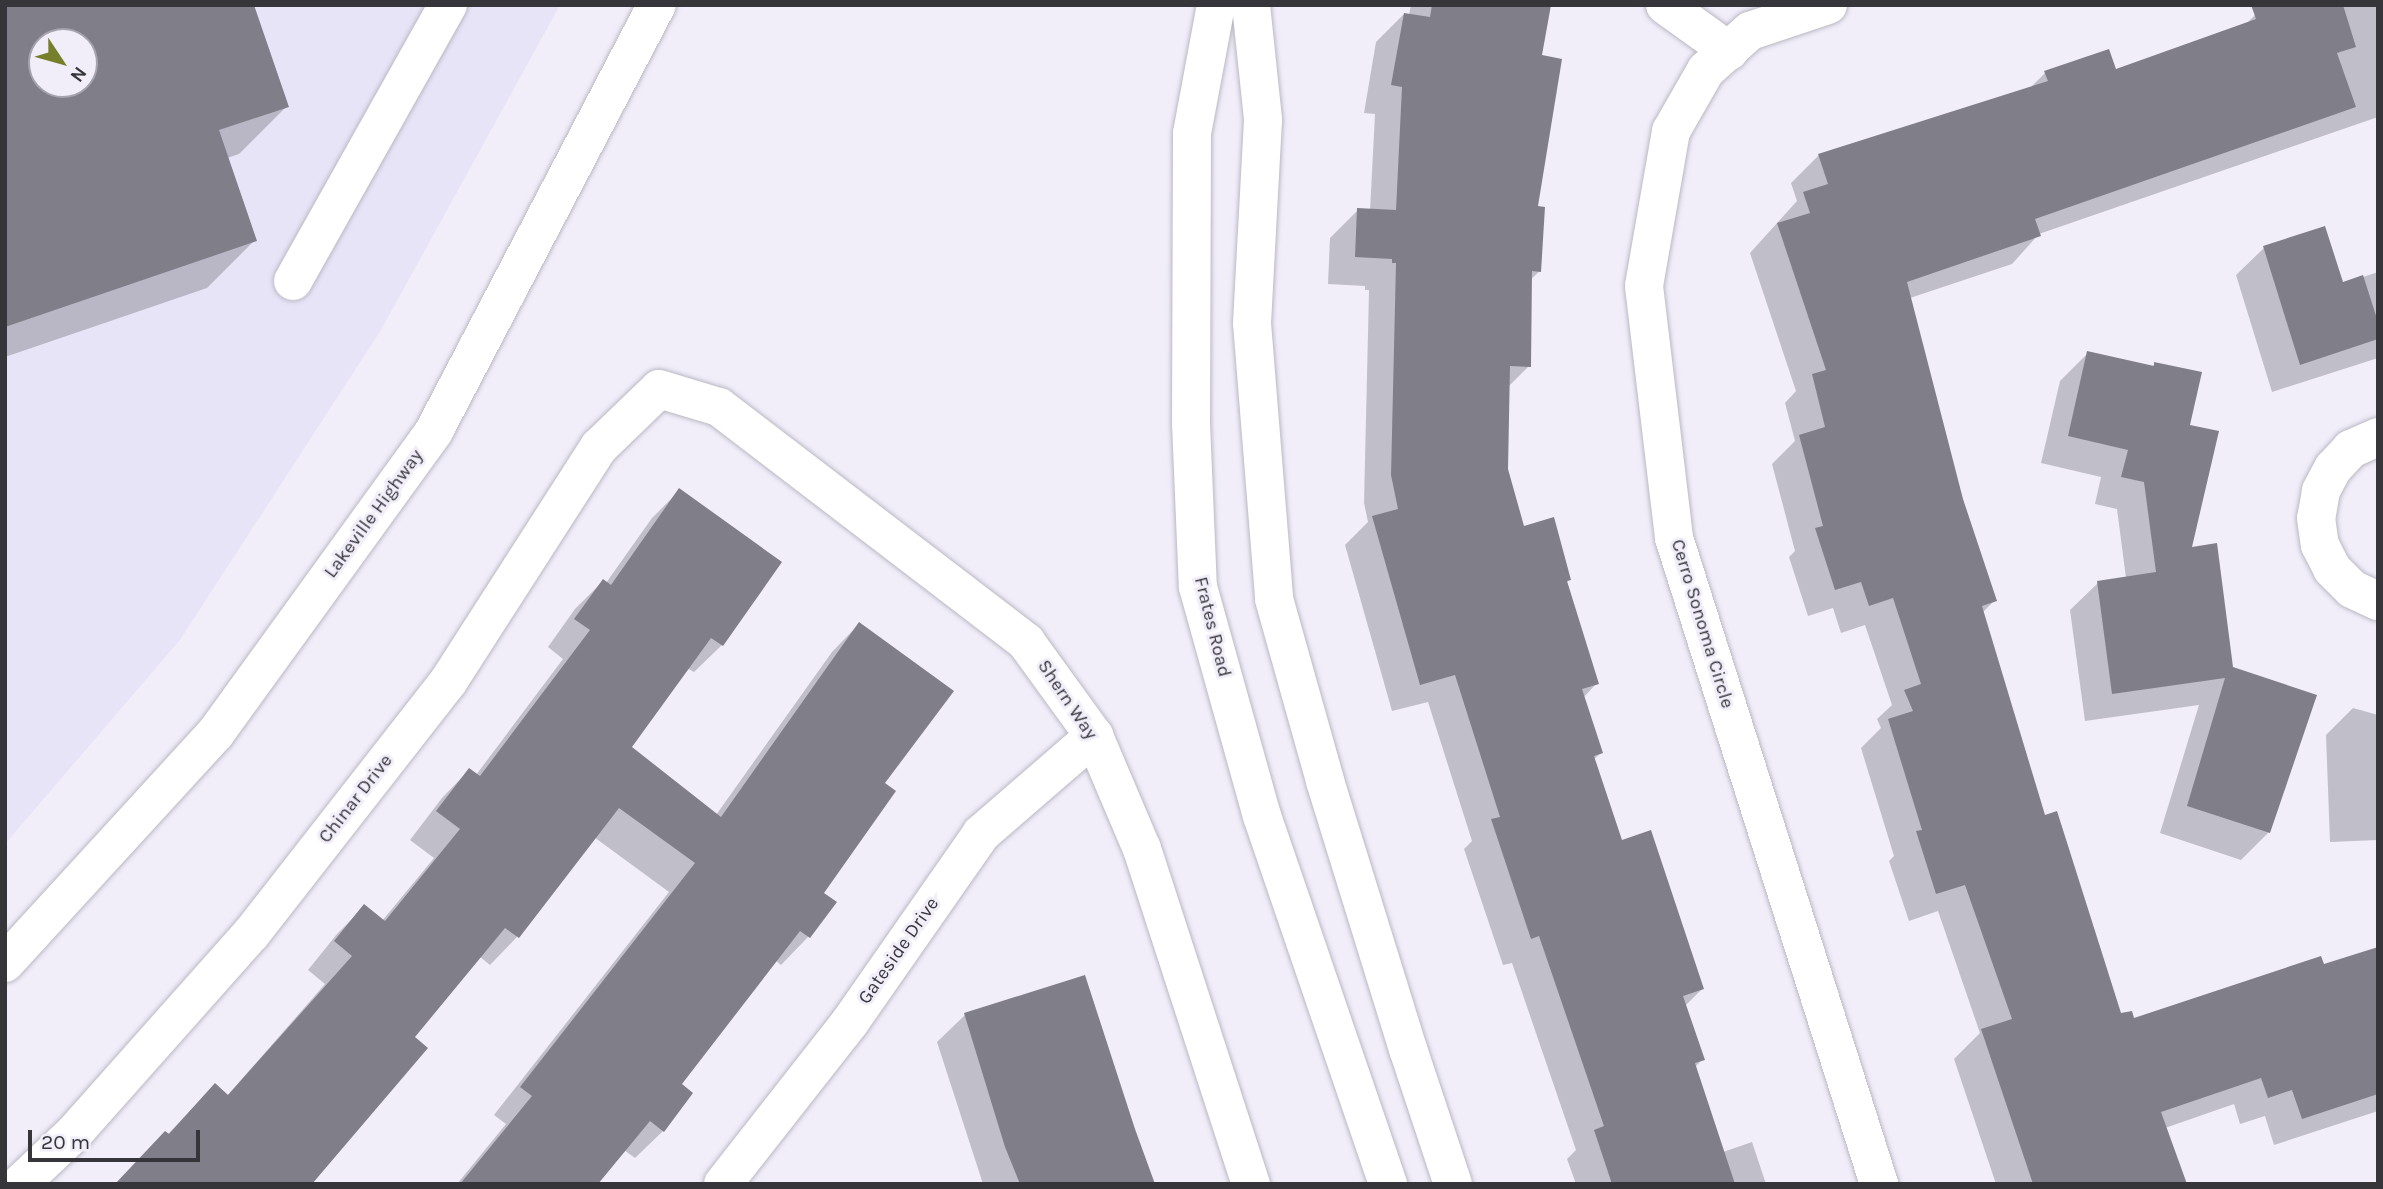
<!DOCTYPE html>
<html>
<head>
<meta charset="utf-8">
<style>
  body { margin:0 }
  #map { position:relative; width:2383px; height:1189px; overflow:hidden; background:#f1eefa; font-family:Karla,sans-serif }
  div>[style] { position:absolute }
  .built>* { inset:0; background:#e8e4f8 }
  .shadow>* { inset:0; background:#0003 }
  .building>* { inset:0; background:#807e88 }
  .roads { filter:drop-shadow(0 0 2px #bab8c3) drop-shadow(0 0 2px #bab8c3) }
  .minor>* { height:38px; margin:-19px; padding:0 19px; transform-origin:19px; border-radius:19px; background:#fff }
  .major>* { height:38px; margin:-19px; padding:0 19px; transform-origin:19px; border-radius:19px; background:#fff }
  span { translate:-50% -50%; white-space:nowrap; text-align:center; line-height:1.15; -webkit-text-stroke:6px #f1eefa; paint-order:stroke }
  .street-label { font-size:19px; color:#36353a }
  .frame { position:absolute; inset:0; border:7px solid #36353a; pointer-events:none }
  .north { position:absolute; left:28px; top:28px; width:70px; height:70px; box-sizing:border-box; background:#f1eefa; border:2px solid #a6a4ad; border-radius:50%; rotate:126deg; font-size:19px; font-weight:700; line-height:28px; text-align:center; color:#36353a }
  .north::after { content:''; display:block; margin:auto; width:24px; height:32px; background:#767f2b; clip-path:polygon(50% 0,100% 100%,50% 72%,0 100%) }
  .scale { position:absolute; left:28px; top:1130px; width:172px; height:32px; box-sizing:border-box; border:4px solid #36353a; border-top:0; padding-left:9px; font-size:21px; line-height:24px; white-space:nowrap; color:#36353a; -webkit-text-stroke:5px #f1eefa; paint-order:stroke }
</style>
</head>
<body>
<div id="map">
  <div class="built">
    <i style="clip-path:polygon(evenodd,5px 5px,560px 5px,381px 330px,180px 640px,5px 844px,5px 5px,42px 42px,84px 42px,84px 84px,42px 84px,42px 42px)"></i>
  </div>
  <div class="shadow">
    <i style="clip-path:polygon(evenodd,5px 5px,287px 106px,239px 154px,227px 158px,255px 240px,207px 288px,5px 357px,5px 5px,42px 42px,84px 42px,84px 84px,42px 84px,42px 42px)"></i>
    <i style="clip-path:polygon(1411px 5px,1549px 5px,1540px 57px,1535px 208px,1540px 271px,1530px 280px,1529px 366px,1508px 387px,1507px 470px,1523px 528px,1569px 580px,1565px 584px,1597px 683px,1583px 698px,1601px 753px,1593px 760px,1620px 842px,1702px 989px,1685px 1006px,1703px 1059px,1695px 1067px,1723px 1152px,1752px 1142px,1766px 1184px,1576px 1184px,1567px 1159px,1576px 1150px,1512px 963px,1503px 965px,1464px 849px,1472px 841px,1428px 702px,1392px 711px,1345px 545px,1368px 522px,1364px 503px,1369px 290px,1365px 290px,1365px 286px,1328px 284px,1330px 238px,1358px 210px,1370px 211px,1375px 114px,1364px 113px,1376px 42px,1404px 14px,1409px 15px)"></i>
    <i style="clip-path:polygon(2283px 5px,2378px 5px,2378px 117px,2039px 234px,2012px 264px,1910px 298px,1962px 499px,1995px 600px,1982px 613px,2043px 817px,2119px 1015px,2133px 1020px,2378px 949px,2378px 1111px,2274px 1145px,2265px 1116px,2240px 1124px,2234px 1104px,2165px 1128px,2179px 1184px,1996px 1184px,1954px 1059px,1980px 1033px,1938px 911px,1909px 921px,1889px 861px,1894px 856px,1861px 748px,1881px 728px,1877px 719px,1892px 705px,1865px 625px,1841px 633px,1833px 608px,1808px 616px,1789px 557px,1795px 551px,1772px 464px,1795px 441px,1785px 403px,1796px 391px,1750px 253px,1797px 201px,1791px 183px,1819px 155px,2029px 89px,2045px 73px,2114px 71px,2245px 25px,2255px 15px)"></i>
    <i style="clip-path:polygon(2264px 248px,2342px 284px,2378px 272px,2378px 358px,2272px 392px,2236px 275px)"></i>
    <i style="clip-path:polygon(2088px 353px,2151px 367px,2155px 364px,2187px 426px,2190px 549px,2231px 668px,2269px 832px,2241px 860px,2160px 833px,2199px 705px,2085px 721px,2070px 610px,2098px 583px,2126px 578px,2117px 509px,2095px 504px,2101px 477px,2041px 463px,2060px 381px)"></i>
    <i style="clip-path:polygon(679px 491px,722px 645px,694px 672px,687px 668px,629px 748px,716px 815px,832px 652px,859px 624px,883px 784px,822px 893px,834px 903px,808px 937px,781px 965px,775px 960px,679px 1084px,663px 1131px,635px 1158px,624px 1150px,596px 1184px,457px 1184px,506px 1124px,494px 1115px,669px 892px,594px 837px,517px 937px,490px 965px,479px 956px,413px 1037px,167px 1135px,215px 1085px,227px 1096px,325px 984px,308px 970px,337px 934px,365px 906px,382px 921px,434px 858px,410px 840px,442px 798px,469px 770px,476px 775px,563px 659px,548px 647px,575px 609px,603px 581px,606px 583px,652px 518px)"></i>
    <i style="clip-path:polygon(2353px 708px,2378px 715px,2378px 840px,2330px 842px,2326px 735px)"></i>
    <i style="clip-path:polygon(965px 1015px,1153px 1184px,983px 1184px,937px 1042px)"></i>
  </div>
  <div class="building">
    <i style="clip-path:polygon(evenodd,5px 5px,254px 5px,289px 107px,219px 130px,257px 241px,5px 327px,5px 5px,42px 42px,84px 42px,84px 84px,42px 84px,42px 42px)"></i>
    <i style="clip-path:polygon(1432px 5px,1551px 5px,1542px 55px,1562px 59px,1538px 206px,1545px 207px,1541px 272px,1532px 271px,1531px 367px,1510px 366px,1508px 469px,1524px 526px,1554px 517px,1571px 580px,1567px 581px,1599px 684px,1582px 689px,1603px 753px,1594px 756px,1622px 840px,1651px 830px,1704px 989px,1683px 996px,1705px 1060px,1695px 1063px,1735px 1184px,1612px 1184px,1594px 1130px,1604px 1126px,1539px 936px,1531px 939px,1491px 819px,1500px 817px,1455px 675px,1420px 685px,1372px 516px,1398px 509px,1391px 475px,1396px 263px,1392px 263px,1392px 259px,1355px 257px,1357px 208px,1396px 210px,1402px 87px,1391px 85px,1404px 13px,1430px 17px)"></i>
    <i style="clip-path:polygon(2251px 5px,2343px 5px,2356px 47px,2337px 53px,2356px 107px,2035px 219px,2041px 236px,1907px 282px,1963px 499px,1997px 601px,1982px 606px,2045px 815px,2057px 811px,2121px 1013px,2132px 1011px,2134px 1018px,2321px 956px,2324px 964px,2378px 947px,2378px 1094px,2302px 1119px,2292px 1090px,2268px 1098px,2261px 1078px,2161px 1112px,2187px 1184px,2033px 1184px,1981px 1029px,2012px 1019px,1965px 885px,1936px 894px,1916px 831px,1922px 830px,1888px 719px,1913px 711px,1904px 690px,1921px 684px,1893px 598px,1869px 606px,1861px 582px,1835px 590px,1815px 528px,1823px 526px,1799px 435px,1825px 427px,1812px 374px,1826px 370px,1777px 223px,1810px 213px,1803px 192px,1828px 184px,1818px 154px,2048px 81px,2044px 71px,2109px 49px,2116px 69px,2256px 19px)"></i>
    <i style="clip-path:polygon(2325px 226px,2343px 282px,2363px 275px,2378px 322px,2378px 339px,2300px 365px,2263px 246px)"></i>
    <i style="clip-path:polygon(2087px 351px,2154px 366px,2154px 362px,2202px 372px,2190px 425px,2219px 431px,2192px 547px,2217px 543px,2233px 667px,2317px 695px,2270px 833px,2187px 806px,2225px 678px,2112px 694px,2097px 581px,2156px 572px,2144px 482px,2121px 477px,2128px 450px,2068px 436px)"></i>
    <i style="clip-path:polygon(679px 488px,782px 562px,723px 646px,711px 638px,632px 747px,721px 817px,859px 622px,954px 691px,885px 783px,896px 791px,824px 893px,837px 902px,810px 938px,800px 931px,682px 1084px,693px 1093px,664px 1132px,650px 1121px,598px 1184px,460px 1184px,532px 1096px,520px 1087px,695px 863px,619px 808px,519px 938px,505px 928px,415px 1037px,428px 1048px,312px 1184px,115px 1184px,165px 1131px,169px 1134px,215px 1083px,228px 1095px,352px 956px,334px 941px,364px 904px,385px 921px,460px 829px,436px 811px,469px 768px,480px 776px,590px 630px,574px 619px,603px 579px,611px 585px)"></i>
    <i style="clip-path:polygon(1085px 975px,1135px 1129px,1155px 1184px,1020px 1184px,1005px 1147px,964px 1013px)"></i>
  </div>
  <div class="roads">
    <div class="minor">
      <i style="left:1216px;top:5px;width:130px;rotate:100.6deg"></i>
      <i style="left:1192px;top:133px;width:290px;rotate:90.2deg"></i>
      <i style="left:1191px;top:423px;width:164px;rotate:87.6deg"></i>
      <i style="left:1198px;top:587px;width:238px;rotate:74.4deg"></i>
      <i style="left:1262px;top:816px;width:389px;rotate:71.1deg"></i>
      <i style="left:1251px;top:5px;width:116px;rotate:84deg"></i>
      <i style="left:1263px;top:120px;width:203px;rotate:93.1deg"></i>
      <i style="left:1252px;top:323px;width:277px;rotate:85.4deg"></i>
      <i style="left:1274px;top:599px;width:189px;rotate:74.3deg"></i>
      <i style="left:1325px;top:781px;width:281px;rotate:72.8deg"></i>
      <i style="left:1408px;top:1049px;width:142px;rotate:71.6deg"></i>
      <i style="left:1665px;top:5px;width:79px;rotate:35.7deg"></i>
      <i style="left:1828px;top:5px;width:82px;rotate:161.6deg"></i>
      <i style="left:1750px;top:31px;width:59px;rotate:138.4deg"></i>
      <i style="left:1706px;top:70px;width:70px;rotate:119.8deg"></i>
      <i style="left:1671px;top:131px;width:157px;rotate:99.9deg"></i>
      <i style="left:1644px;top:286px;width:254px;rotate:83.2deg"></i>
      <i style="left:1674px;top:538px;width:678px;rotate:72.39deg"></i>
      <i style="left:293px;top:281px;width:317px;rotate:-60.7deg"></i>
      <i style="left:2378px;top:437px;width:30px;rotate:156deg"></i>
      <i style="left:2351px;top:449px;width:26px;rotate:133deg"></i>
      <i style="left:2333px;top:468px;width:26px;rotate:118deg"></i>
      <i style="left:2321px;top:491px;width:27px;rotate:100deg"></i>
      <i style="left:2316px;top:518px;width:27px;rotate:82deg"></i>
      <i style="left:2320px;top:545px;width:27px;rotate:63deg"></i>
      <i style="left:2332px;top:569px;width:28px;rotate:45deg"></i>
      <i style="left:2352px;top:589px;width:29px;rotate:25deg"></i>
      <i style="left:20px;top:1184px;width:76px;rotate:-43.4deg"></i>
      <i style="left:75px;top:1132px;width:265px;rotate:-48.4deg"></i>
      <i style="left:251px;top:934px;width:320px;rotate:-52deg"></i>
      <i style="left:448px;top:682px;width:279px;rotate:-57.3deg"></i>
      <i style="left:599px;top:447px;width:83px;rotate:-44deg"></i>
      <i style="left:659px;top:389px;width:63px;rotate:16.7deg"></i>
      <i style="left:719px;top:407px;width:387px;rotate:37.4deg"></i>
      <i style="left:1026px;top:642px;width:116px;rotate:54.1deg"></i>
      <i style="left:1094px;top:736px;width:123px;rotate:67deg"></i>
      <i style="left:1142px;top:849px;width:352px;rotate:72deg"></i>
      <i style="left:723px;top:1184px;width:206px;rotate:-51.9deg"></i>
      <i style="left:850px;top:1022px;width:229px;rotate:-55.1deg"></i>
      <i style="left:981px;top:834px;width:150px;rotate:-40.9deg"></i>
    </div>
    <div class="major">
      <i style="left:5px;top:963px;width:311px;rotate:-47.5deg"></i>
      <i style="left:215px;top:734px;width:374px;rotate:-54.1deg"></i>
      <i style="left:434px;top:431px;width:481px;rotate:-62.4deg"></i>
    </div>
  </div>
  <div class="street-label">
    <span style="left:374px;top:514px;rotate:-54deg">Lakeville Highway</span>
    <span style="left:1702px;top:624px;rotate:73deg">Cerro Sonoma Circle</span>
    <span style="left:1212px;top:627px;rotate:76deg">Frates Road</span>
    <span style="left:1067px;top:700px;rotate:56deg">Shern Way</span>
    <span style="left:356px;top:799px;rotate:-52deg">Chinar Drive</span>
    <span style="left:899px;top:951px;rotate:-55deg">Gateside Drive</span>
  </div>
  <div class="frame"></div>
  <div class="north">N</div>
  <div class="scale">20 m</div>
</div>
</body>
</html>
